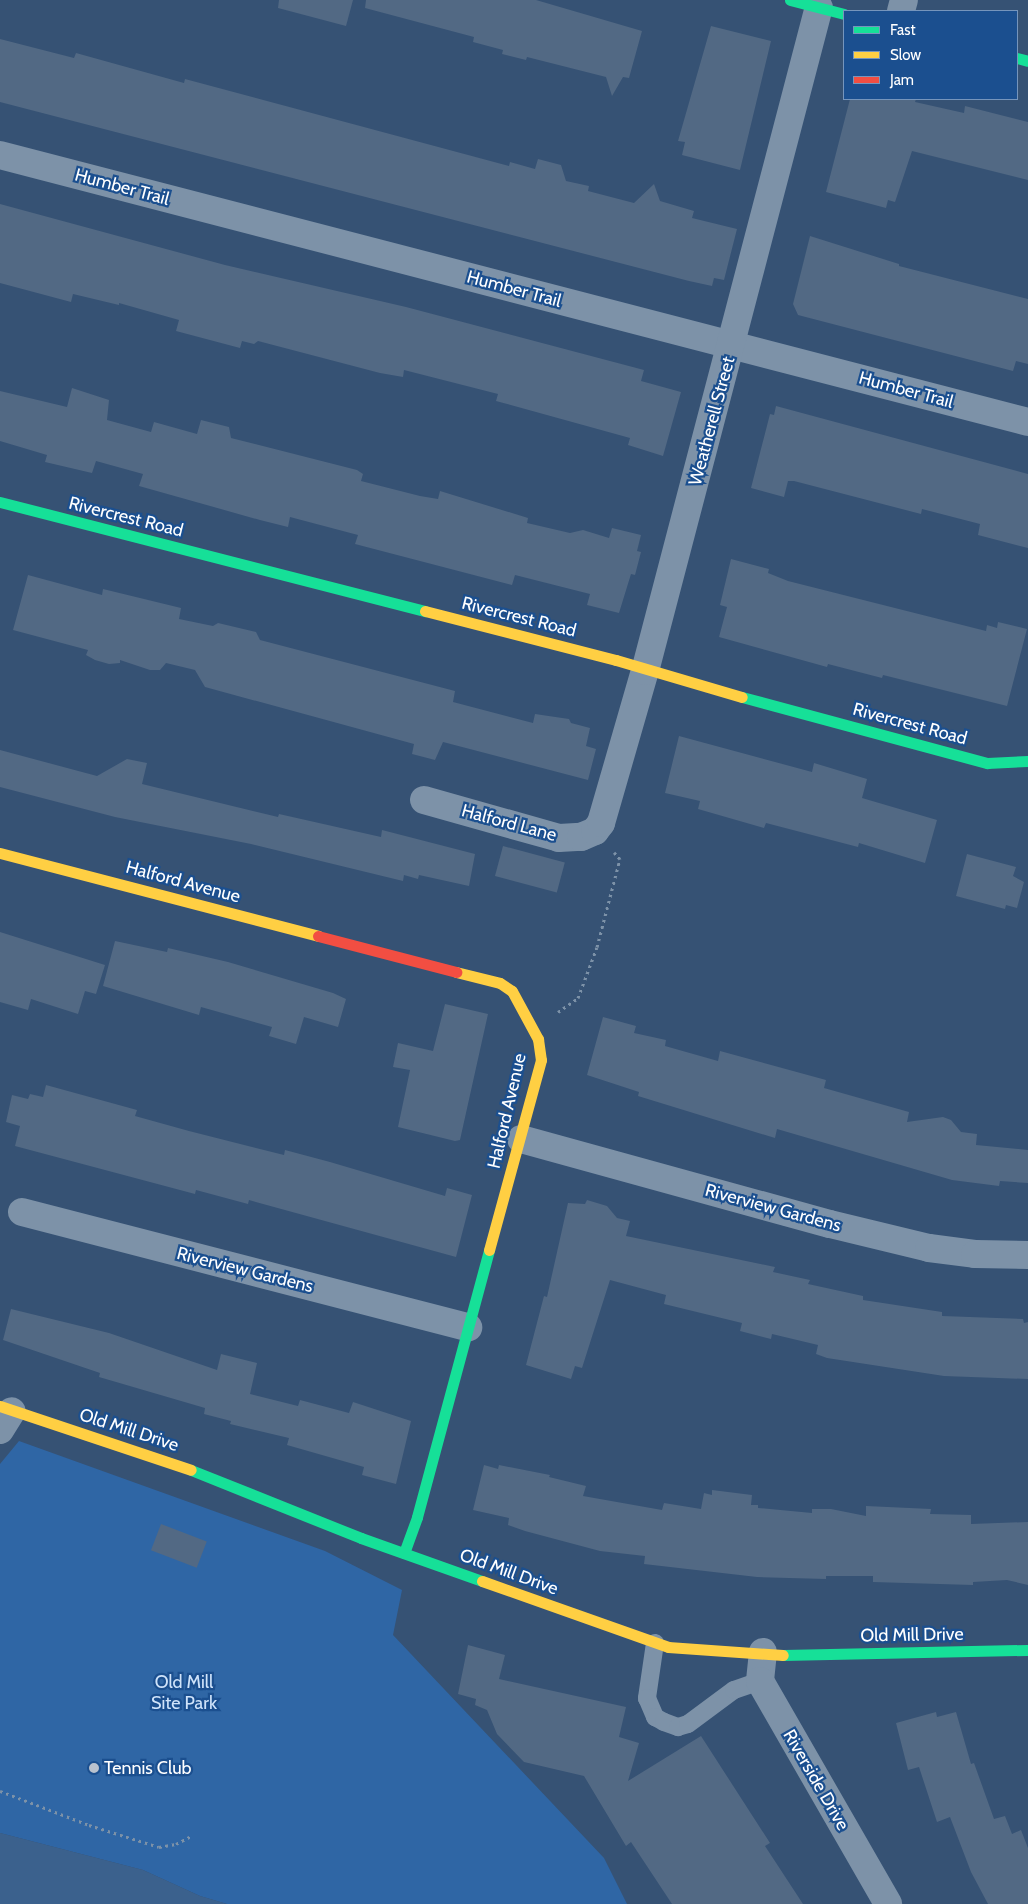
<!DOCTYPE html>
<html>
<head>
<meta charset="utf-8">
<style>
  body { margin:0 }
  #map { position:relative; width:1028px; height:1904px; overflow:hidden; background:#365274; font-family:Cabin,sans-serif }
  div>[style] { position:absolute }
  .green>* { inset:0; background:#2f66a5 }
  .water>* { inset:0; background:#3b618d }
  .building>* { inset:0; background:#526984; transform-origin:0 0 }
  .path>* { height:3px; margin-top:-1.5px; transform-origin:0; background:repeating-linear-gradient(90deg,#7d92a8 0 2.5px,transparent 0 6.5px) }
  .lane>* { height:18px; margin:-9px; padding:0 9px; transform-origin:9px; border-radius:9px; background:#7d92a8 }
  .street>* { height:28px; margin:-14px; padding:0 14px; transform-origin:14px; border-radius:14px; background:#7d92a8 }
  .fast>* { height:11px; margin:-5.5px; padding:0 5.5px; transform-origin:5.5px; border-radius:5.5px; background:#16e098 }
  .slow>* { height:11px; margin:-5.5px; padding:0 5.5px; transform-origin:5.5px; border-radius:5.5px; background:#ffcf43 }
  .jam>* { height:11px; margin:-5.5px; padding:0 5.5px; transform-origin:5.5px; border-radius:5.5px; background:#f24e42 }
  .dots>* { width:14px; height:14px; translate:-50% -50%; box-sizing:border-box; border:2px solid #1b4f8f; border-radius:50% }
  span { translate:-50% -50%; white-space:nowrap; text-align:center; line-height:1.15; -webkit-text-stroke:4.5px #1b4f8f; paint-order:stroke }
  .street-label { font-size:18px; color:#fff }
  .park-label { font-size:18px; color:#cfe3fa }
  .poi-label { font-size:18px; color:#fff }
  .left { translate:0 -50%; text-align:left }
  .legend { position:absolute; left:843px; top:10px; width:175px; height:90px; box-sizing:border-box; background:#1b4f8f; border:1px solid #7695bc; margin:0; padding:6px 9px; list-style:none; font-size:15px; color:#fff }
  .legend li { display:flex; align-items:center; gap:10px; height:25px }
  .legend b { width:25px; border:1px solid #7695bc }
</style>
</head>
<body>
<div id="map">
  <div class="green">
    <i style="clip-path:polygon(19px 1441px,325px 1551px,402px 1590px,393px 1635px,604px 1858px,627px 1904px,227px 1904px,200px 1896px,143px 1870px,0 1833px,0 1464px)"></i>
  </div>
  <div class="water">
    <i style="clip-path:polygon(0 1833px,143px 1870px,200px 1896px,227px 1904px,0 1904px)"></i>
  </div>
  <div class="building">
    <i style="clip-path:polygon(279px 0,353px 0,346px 26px,278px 8px)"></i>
    <i style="clip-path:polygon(366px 0,536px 0,642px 31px,629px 78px,623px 77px,612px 96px,606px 77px,527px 57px,526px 60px,502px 54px,503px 50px,473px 42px,474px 37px,365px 8px)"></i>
    <i style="clip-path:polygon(711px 26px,771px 41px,740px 170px,682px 155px,685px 142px,678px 141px)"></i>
    <i style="clip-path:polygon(0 39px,74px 58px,76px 53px,184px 83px,185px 79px,509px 166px,510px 162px,535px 169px,538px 159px,561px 165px,566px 181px,589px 186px,588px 191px,634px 203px,654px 184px,660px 201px,694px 211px,692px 218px,737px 229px,724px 280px,714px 278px,712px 286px,689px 281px,0 102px)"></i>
    <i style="clip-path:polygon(850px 99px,916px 99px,915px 102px,964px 113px,965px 106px,1028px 122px,1028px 180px,912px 151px,895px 202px,888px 200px,886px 208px,826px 192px)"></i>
    <i style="clip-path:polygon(0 204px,225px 265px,406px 307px,644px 370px,641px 381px,681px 392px,663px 456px,628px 445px,630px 438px,496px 401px,498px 394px,404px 370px,403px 377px,380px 373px,258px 341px,254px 344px,242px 341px,240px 348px,176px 331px,179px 320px,119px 303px,119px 305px,73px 294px,71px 302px,0 283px)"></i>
    <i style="clip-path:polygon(810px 236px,899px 264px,899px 266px,1028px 299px,1028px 364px,1016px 361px,1013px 371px,798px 315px,793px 304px)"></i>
    <i style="clip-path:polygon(72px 388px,109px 400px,107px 420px,151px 432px,154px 422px,197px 434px,201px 420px,229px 427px,231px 438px,357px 470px,363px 474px,361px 481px,420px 496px,438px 499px,440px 491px,528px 518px,527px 523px,570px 533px,583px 530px,609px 538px,612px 528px,641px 535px,637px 551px,641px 552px,635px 575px,631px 574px,619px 613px,587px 605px,590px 594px,515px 575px,512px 585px,355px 544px,358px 535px,290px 517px,288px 527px,260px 520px,139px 486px,143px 474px,96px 461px,92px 473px,45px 462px,47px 455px,0 441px,0 391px,67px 407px)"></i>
    <i style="clip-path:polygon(776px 406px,1028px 474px,1028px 548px,978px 535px,980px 524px,922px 509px,921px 514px,794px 481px,788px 481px,784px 497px,751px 488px,770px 414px,774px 415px)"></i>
    <i style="clip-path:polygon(731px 559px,769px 569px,768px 573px,788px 581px,986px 631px,987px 625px,997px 628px,998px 622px,1027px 629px,1007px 706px,883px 675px,882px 678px,828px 664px,827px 667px,719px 637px,727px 607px,720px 605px)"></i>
    <i style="clip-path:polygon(28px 575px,102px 595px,103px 589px,181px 608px,179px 619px,213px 626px,218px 623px,256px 632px,260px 640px,455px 691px,453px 702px,533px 723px,535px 714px,569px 719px,571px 723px,590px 728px,586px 746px,596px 749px,588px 780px,443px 742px,435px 760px,412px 754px,414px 744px,205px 687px,195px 670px,166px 663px,160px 670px,150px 670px,120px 660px,120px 663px,109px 664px,95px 660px,86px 655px,88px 650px,13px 630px)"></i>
    <i style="clip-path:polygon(679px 736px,812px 772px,814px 763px,867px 779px,862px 798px,937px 820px,925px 863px,859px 843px,858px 847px,766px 823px,764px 828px,698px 809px,700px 801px,665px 793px)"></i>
    <i style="clip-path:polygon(0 750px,97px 776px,127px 759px,147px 763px,142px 784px,278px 817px,279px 814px,381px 837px,382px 830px,475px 854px,469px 886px,419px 875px,418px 879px,404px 875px,403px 881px,251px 844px,115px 817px,0 787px)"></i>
    <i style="left:503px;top:846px;width:64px;height:31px;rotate:15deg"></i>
    <i style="clip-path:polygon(967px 854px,1016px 867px,1013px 876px,1024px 882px,1017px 908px,1006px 905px,1005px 909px,956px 896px)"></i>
    <i style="clip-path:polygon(0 932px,105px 965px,96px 994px,85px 991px,78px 1014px,31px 999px,28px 1010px,0 1002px)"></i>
    <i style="clip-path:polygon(115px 941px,167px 952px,168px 948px,228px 962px,333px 993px,346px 999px,338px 1027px,304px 1017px,296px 1044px,269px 1036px,272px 1027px,201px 1007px,199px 1015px,103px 986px)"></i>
    <i style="clip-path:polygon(445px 1004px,488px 1014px,460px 1140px,455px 1141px,398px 1127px,410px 1070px,393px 1067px,398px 1043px,433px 1051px)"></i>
    <i style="clip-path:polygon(603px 1017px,636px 1026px,634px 1033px,666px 1040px,665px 1046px,718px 1061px,720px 1051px,826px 1080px,824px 1088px,909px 1112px,907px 1122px,943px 1117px,951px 1120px,961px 1132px,977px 1134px,976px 1145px,1028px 1150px,1028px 1183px,1000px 1181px,999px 1186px,952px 1180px,777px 1129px,775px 1138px,638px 1096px,639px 1092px,587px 1075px)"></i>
    <i style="clip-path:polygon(46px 1085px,137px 1110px,135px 1116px,189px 1131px,284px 1155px,285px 1150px,330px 1162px,445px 1196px,447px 1188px,472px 1195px,456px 1257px,249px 1200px,248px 1204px,196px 1190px,195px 1194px,15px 1146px,20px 1126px,6px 1122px,12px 1095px,28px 1099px,30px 1094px,43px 1097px)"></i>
    <i style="clip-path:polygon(587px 1200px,607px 1206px,617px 1218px,630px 1221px,626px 1236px,775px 1267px,773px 1272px,810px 1280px,808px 1284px,863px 1296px,863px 1300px,942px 1312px,942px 1316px,1023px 1319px,1024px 1323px,1028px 1322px,1028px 1379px,944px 1376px,827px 1358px,816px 1354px,818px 1345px,772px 1334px,771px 1339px,740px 1331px,742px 1323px,664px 1304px,666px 1295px,610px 1280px,582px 1368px,575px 1366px,571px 1379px,526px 1365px,544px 1296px,547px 1297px,568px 1203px,585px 1204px)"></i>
    <i style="clip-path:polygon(11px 1309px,109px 1333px,217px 1370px,221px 1354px,257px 1363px,250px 1394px,298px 1406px,300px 1400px,349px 1413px,353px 1402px,411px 1421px,396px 1484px,362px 1475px,364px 1467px,287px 1445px,289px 1438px,230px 1424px,231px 1421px,204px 1414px,205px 1408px,99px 1377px,100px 1373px,3px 1340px)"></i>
    <i style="clip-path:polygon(484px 1465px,498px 1469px,499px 1465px,550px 1475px,549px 1477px,586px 1486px,583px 1496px,662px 1510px,664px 1503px,701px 1509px,704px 1493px,712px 1495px,712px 1490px,752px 1495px,751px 1505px,758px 1505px,758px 1508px,812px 1513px,812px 1509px,831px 1509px,866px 1516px,866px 1506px,931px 1509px,930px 1514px,971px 1515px,971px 1524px,1028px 1522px,1028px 1585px,1007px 1580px,973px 1582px,973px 1585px,873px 1582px,873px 1576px,826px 1576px,826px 1579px,757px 1577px,644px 1564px,645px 1556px,600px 1551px,525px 1531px,508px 1525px,509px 1518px,473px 1510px)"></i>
    <i style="left:161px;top:1524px;width:49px;height:28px;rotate:21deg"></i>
    <i style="clip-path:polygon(468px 1645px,505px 1655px,499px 1679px,626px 1707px,619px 1737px,639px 1743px,628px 1781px,701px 1736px,770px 1843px,765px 1846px,803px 1904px,672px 1904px,631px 1842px,626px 1846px,584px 1776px,524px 1762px,497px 1734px,487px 1710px,475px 1705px,476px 1699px,458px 1694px)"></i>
    <i style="clip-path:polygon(936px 1712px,937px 1717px,956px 1712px,971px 1764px,974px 1763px,994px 1819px,1005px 1816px,1012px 1834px,1021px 1830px,1028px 1848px,1028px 1904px,988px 1904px,971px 1872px,950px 1817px,937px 1822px,919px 1767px,908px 1770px,896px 1723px)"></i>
  </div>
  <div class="path">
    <i style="left:558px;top:1012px;width:24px;rotate:-35deg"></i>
    <i style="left:578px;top:998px;width:54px;rotate:-69.6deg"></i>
    <i style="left:597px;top:947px;width:91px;rotate:-75.4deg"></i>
    <i style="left:620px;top:859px;width:9px;rotate:-131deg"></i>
    <i style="left:0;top:1791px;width:95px;rotate:20.9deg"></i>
    <i style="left:89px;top:1825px;width:73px;rotate:17.4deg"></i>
    <i style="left:159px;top:1847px;width:17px;rotate:-10deg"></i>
    <i style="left:176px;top:1844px;width:19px;rotate:-28deg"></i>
  </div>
  <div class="lane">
    <i style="left:655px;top:1643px;width:56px;rotate:98.3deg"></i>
    <i style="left:647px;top:1698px;width:21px;rotate:67deg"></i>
    <i style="left:655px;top:1717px;width:10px;rotate:29deg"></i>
    <i style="left:664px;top:1722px;width:15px;rotate:20deg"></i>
    <i style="left:678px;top:1727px;width:10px;rotate:-17deg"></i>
    <i style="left:688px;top:1724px;width:57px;rotate:-36.5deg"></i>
    <i style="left:734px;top:1690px;width:28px;rotate:-19deg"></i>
  </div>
  <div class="street">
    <i style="left:901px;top:11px;width:11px;rotate:-75deg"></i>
    <i style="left:0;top:155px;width:1062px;rotate:14.56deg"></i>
    <i style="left:424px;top:800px;width:140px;rotate:15.7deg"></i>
    <i style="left:559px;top:838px;width:22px;rotate:-3deg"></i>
    <i style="left:581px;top:837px;width:15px;rotate:-23deg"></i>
    <i style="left:595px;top:831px;width:10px;rotate:-53deg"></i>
    <i style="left:601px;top:823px;width:158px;rotate:-73.9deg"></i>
    <i style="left:645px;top:671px;width:686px;rotate:-75.32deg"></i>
    <i style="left:521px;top:1139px;width:320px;rotate:15.4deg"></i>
    <i style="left:830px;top:1224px;width:102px;rotate:13.6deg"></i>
    <i style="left:929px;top:1248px;width:46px;rotate:7.4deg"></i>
    <i style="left:975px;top:1254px;width:53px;rotate:1.1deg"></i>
    <i style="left:22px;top:1212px;width:461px;rotate:14.5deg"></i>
    <i style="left:0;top:1430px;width:22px;rotate:-58deg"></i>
    <i style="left:763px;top:1652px;width:29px;rotate:96deg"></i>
    <i style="left:760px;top:1681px;width:257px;rotate:60.1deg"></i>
  </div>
  <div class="fast">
    <i style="left:790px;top:0;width:56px;rotate:14.5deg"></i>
    <i style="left:1017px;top:58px;width:11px;rotate:15deg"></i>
    <i style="left:0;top:502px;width:439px;rotate:14.4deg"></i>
    <i style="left:742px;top:697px;width:254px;rotate:15.1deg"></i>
    <i style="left:987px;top:763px;width:41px;rotate:-2.8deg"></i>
    <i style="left:191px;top:1470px;width:183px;rotate:21.8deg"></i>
    <i style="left:361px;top:1538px;width:128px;rotate:19.6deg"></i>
    <i style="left:404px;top:1553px;width:38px;rotate:-70deg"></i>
    <i style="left:417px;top:1517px;width:277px;rotate:-74.9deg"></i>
    <i style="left:783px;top:1655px;width:245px;rotate:-1.2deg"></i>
  </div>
  <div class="slow">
    <i style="left:425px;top:611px;width:197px;rotate:14.4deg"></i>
    <i style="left:616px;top:660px;width:131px;rotate:16.4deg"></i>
    <i style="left:0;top:853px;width:329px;rotate:14.6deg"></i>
    <i style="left:456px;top:972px;width:45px;rotate:14deg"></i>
    <i style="left:500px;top:983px;width:14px;rotate:34deg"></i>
    <i style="left:512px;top:991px;width:55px;rotate:61.6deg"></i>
    <i style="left:538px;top:1039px;width:21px;rotate:82deg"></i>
    <i style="left:541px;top:1060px;width:197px;rotate:105.3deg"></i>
    <i style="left:0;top:1406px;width:201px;rotate:18.5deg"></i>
    <i style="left:482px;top:1581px;width:197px;rotate:19.5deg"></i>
    <i style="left:668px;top:1647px;width:115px;rotate:4deg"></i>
  </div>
  <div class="jam">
    <i style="left:318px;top:936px;width:143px;rotate:14.6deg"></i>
  </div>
  <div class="dots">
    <i style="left:94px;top:1768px;background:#b9c2ce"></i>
  </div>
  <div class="street-label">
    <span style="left:122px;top:187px;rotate:15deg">Humber Trail</span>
    <span style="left:514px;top:289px;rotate:15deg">Humber Trail</span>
    <span style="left:906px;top:390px;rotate:15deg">Humber Trail</span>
    <span style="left:712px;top:421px;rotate:-75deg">Weatherell Street</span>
    <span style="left:126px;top:517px;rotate:14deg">Rivercrest Road</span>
    <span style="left:519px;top:617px;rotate:14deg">Rivercrest Road</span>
    <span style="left:910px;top:724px;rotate:15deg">Rivercrest Road</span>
    <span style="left:509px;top:823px;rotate:15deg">Halford Lane</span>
    <span style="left:183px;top:882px;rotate:15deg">Halford Avenue</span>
    <span style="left:507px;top:1111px;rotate:-77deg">Halford Avenue</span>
    <span style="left:773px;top:1208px;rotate:15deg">Riverview Gardens</span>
    <span style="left:245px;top:1270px;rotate:14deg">Riverview Gardens</span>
    <span style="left:129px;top:1430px;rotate:18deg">Old Mill Drive</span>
    <span style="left:509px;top:1572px;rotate:20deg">Old Mill Drive</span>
    <span style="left:912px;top:1635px;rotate:-1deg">Old Mill Drive</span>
    <span style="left:816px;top:1780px;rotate:60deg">Riverside Drive</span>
  </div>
  <div class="park-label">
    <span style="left:184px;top:1693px">Old Mill<br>Site Park</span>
  </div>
  <div class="poi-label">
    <span class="left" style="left:104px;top:1768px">Tennis Club</span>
  </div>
  <ul class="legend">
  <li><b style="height:6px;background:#16e098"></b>Fast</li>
  <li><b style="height:6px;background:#ffcf43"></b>Slow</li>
  <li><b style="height:6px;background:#f24e42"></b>Jam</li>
  </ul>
</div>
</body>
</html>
